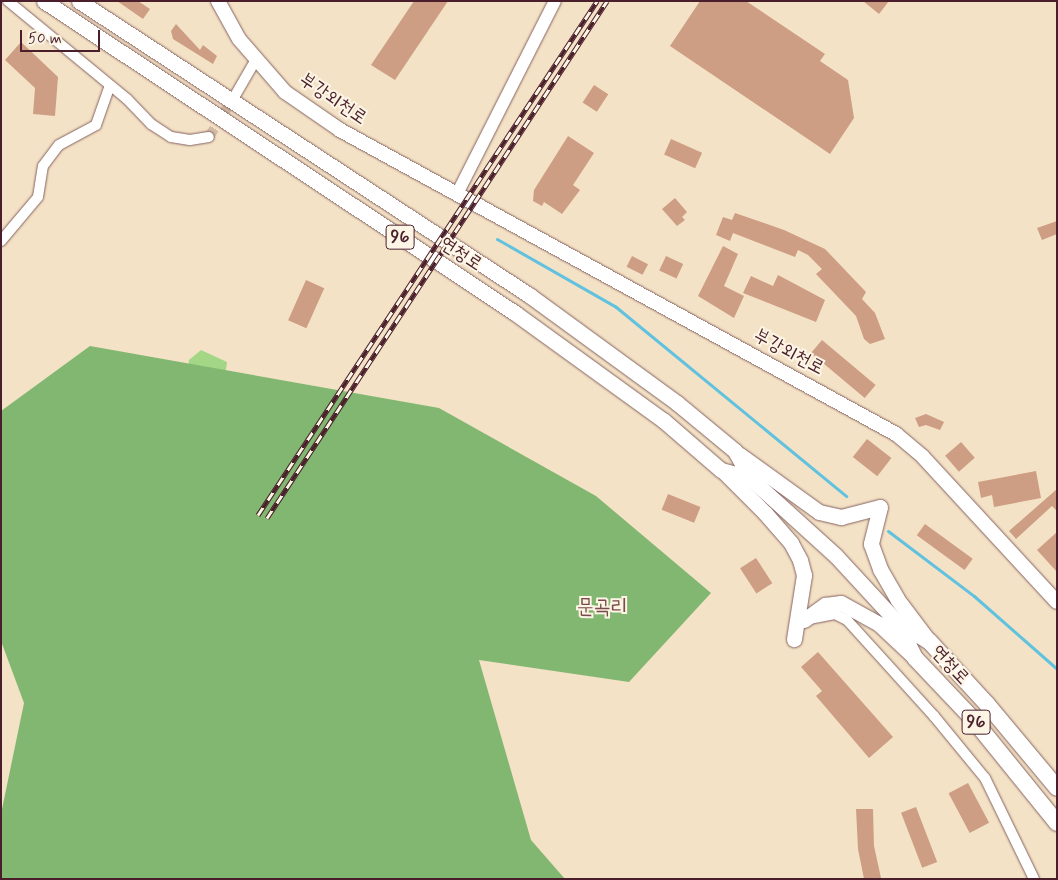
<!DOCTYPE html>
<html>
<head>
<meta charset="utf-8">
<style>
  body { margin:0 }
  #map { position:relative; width:1058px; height:880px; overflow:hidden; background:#f4e2c6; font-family:Mynerve,"Poor Story",sans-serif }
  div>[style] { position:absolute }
  .green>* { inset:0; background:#a3d685 }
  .forest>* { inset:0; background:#82b772 }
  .stream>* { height:3px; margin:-1.5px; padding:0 1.5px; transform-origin:1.5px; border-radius:1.5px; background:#60c2de }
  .building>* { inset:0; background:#cd9e83; transform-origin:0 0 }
  .minor-tunnel>* { height:10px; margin-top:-5px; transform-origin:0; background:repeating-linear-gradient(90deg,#d2bba7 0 10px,transparent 0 15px) }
  .roads { filter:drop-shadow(0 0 1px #866361) drop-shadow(0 0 1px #866361) }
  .minor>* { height:10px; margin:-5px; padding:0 5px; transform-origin:5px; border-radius:5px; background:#fff }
  .tertiary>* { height:12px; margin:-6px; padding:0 6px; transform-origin:6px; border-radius:6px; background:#fff }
  .secondary>* { height:14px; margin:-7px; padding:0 7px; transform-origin:7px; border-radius:7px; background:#fff }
  .primary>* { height:15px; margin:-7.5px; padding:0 7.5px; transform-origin:7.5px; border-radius:7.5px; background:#fff }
  .trunk>* { height:16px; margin:-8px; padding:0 8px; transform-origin:8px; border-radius:8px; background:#fff }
  .rail>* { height:5px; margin-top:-2.5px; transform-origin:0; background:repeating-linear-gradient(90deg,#fcf5e5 0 9px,#4a1f2b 0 18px); box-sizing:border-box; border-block:1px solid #4a1f2b }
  span { translate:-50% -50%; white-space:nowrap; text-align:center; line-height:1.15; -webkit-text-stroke:4px #fcf5e5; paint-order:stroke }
  .shield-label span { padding:1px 4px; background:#fcf5e5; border:1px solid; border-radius:4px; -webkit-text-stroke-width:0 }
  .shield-label { font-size:18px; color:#4a1f2b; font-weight:700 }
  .street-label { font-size:19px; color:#4a1f2b }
  .quarter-label { font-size:21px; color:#784b4a }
  .frame { position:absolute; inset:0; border:2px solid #4a1f2b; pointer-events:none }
  .scale { position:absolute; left:20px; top:30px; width:80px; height:22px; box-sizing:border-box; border:2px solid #4a1f2b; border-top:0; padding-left:6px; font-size:15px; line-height:18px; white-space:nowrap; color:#4a1f2b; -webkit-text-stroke:4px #fcf5e5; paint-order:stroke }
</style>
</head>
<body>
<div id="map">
  <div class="green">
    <i style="clip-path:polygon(201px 350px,227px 362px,225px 377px,187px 379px,189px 360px)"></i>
  </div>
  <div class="forest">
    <i style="clip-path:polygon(90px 346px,439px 408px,596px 496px,711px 593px,629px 682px,479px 660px,531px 840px,565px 879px,1px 879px,1px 814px,24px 703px,1px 641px,1px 411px)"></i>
  </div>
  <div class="stream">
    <i style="left:497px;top:239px;width:137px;rotate:29.7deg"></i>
    <i style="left:616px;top:307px;width:298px;rotate:39.4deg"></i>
    <i style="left:888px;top:531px;width:108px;rotate:37.1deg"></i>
    <i style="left:974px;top:596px;width:111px;rotate:41.3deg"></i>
  </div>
  <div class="building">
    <i style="clip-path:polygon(117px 1px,138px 1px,150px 9px,143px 19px)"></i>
    <i style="clip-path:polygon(414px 1px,448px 1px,395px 80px,371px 65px)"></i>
    <i style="clip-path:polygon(700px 1px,746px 1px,825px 54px,820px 61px,848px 80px,854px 118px,830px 154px,670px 46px)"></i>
    <i style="clip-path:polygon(863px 1px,889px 1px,879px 14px)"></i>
    <i style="clip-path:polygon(176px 24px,200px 50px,203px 45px,217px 56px,213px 64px,173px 39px,171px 31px)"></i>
    <i style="clip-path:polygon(21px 42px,58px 77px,55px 116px,33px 114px,35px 88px,5px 60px)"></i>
    <i style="left:594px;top:85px;width:17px;height:21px;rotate:33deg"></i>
    <i style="clip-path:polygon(568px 136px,594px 153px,573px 185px,580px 190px,562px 214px,544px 202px,542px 206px,533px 201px,534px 190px)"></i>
    <i style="left:671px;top:139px;width:34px;height:17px;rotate:24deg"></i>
    <i style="clip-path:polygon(675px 198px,687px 212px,682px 217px,685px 220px,677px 226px,662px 209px)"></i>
    <i style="clip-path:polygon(735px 213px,784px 230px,825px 249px,866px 292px,862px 299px,875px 313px,885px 339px,870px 344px,864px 339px,856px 316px,816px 274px,822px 269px,808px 255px,798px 250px,795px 257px,733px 233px,730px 241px,716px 235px,723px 217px,732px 220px)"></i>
    <i style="clip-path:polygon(1057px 221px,1057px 234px,1042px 240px,1037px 228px)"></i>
    <i style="clip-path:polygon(723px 246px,738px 254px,724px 286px,744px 296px,734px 318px,698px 296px)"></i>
    <i style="left:632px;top:256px;width:18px;height:12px;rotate:27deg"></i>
    <i style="left:666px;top:256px;width:19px;height:16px;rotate:25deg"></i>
    <i style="clip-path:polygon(778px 275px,825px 300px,816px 322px,743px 293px,751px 276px,773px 286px)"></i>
    <i style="left:306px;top:280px;width:20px;height:44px;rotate:24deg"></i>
    <i style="left:822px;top:340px;width:70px;height:17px;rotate:40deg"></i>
    <i style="clip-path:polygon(926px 414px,944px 422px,940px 430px,926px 425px,919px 427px,915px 418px)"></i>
    <i style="left:867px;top:439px;width:31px;height:23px;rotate:38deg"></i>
    <i style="left:961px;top:442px;width:21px;height:21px;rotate:49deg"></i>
    <i style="clip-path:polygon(1036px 471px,1041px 498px,994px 507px,992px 495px,981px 498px,978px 482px)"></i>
    <i style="clip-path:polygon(1057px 489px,1057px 511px,1052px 506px,1016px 539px,1009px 531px)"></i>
    <i style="left:668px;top:494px;width:35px;height:17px;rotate:22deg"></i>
    <i style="left:925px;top:524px;width:59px;height:14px;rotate:36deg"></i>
    <i style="clip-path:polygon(1057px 532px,1057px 572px,1037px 550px)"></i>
    <i style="left:756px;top:558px;width:30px;height:19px;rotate:57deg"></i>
    <i style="clip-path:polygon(818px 652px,893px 737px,869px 758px,816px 696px,822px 691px,801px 667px)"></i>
    <i style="left:968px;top:783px;width:45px;height:22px;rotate:62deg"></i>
    <i style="left:916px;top:807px;width:59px;height:16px;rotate:69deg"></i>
    <i style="clip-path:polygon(856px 809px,873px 809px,874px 846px,881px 878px,864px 879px,858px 849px)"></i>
  </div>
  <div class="minor-tunnel">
    <i style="left:209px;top:137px;width:47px;rotate:-58deg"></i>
  </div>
  <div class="roads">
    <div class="minor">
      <i style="left:8px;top:1px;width:154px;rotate:39.5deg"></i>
      <i style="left:127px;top:99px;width:35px;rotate:46deg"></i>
      <i style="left:151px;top:124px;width:24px;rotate:33deg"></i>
      <i style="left:171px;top:137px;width:19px;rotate:9deg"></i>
      <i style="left:190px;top:140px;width:19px;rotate:-9deg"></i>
      <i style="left:236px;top:94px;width:39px;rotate:-60deg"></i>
      <i style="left:1px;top:241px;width:57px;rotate:-49.9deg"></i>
      <i style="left:38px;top:197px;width:31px;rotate:-81deg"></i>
      <i style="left:43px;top:166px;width:26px;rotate:-53deg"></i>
      <i style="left:59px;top:145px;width:42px;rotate:-28.4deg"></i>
      <i style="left:96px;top:125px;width:42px;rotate:-70.7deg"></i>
      <i style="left:809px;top:619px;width:26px;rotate:-11deg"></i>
      <i style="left:835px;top:614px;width:13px;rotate:27deg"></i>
      <i style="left:847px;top:620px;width:130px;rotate:47.8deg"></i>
      <i style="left:934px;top:716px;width:80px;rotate:50.6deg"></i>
      <i style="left:985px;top:778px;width:112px;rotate:64.1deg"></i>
    </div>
    <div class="tertiary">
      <i style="left:457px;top:194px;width:216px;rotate:-63.1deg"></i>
    </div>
    <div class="secondary">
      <i style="left:218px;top:1px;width:43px;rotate:61.1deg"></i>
      <i style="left:239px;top:39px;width:70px;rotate:49deg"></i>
      <i style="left:285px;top:92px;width:67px;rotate:34.6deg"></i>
      <i style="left:340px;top:130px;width:634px;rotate:28.67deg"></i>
      <i style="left:896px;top:434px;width:35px;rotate:40deg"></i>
      <i style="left:923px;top:457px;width:197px;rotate:47.3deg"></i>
    </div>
    <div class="primary">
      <i style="left:44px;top:1px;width:565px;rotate:33.52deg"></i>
      <i style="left:515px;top:313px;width:183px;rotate:35.9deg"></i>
      <i style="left:663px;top:420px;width:77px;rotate:40.8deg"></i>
      <i style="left:721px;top:470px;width:30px;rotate:15deg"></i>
      <i style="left:79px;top:1px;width:538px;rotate:33.16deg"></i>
      <i style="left:529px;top:295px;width:183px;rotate:36.1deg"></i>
      <i style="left:677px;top:403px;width:75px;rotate:39.6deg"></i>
      <i style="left:735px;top:451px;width:31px;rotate:61deg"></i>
      <i style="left:750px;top:478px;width:116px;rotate:42.2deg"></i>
      <i style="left:836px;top:556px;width:90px;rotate:47.3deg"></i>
      <i style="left:740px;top:455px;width:97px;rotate:35.8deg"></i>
      <i style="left:819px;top:512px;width:23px;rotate:13deg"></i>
      <i style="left:841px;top:517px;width:40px;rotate:-14.4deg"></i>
      <i style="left:724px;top:472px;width:58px;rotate:45deg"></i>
      <i style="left:765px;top:513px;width:40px;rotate:49deg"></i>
      <i style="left:791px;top:543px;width:19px;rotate:62deg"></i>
      <i style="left:800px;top:560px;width:16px;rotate:75deg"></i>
      <i style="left:804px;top:575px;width:65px;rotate:98.9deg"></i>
      <i style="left:880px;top:507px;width:38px;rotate:104deg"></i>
      <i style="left:871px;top:544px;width:27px;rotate:70deg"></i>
      <i style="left:880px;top:569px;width:34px;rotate:60deg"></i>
      <i style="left:897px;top:599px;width:51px;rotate:52.9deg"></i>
      <i style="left:804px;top:620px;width:26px;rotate:-36deg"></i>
      <i style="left:825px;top:605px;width:16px;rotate:-7deg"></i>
      <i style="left:841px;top:603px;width:43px;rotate:28.9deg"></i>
      <i style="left:879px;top:624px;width:45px;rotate:43.2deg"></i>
    </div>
    <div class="trunk">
      <i style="left:897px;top:622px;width:40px;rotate:63.4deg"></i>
      <i style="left:915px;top:658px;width:83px;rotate:46.5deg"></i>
      <i style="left:972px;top:718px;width:135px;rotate:51deg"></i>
      <i style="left:897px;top:622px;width:37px;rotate:31deg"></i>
      <i style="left:929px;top:641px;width:86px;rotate:47.4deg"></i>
      <i style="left:987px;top:704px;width:109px;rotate:50.2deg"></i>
    </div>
  </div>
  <div class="rail">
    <i style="left:258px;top:515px;width:616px;rotate:-56.59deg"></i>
    <i style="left:267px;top:518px;width:619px;rotate:-56.67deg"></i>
  </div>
  <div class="shield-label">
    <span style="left:400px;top:237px">96</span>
    <span style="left:976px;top:722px">96</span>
  </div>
  <div class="street-label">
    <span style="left:333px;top:99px;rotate:34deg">부강외천로</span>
    <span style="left:461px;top:254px;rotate:33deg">연청로</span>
    <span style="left:789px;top:352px;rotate:28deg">부강외천로</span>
    <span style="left:950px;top:665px;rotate:47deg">연청로</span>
  </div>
  <div class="quarter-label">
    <span style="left:602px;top:607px">문곡리</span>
  </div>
  <div class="frame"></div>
  <div class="scale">50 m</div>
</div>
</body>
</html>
